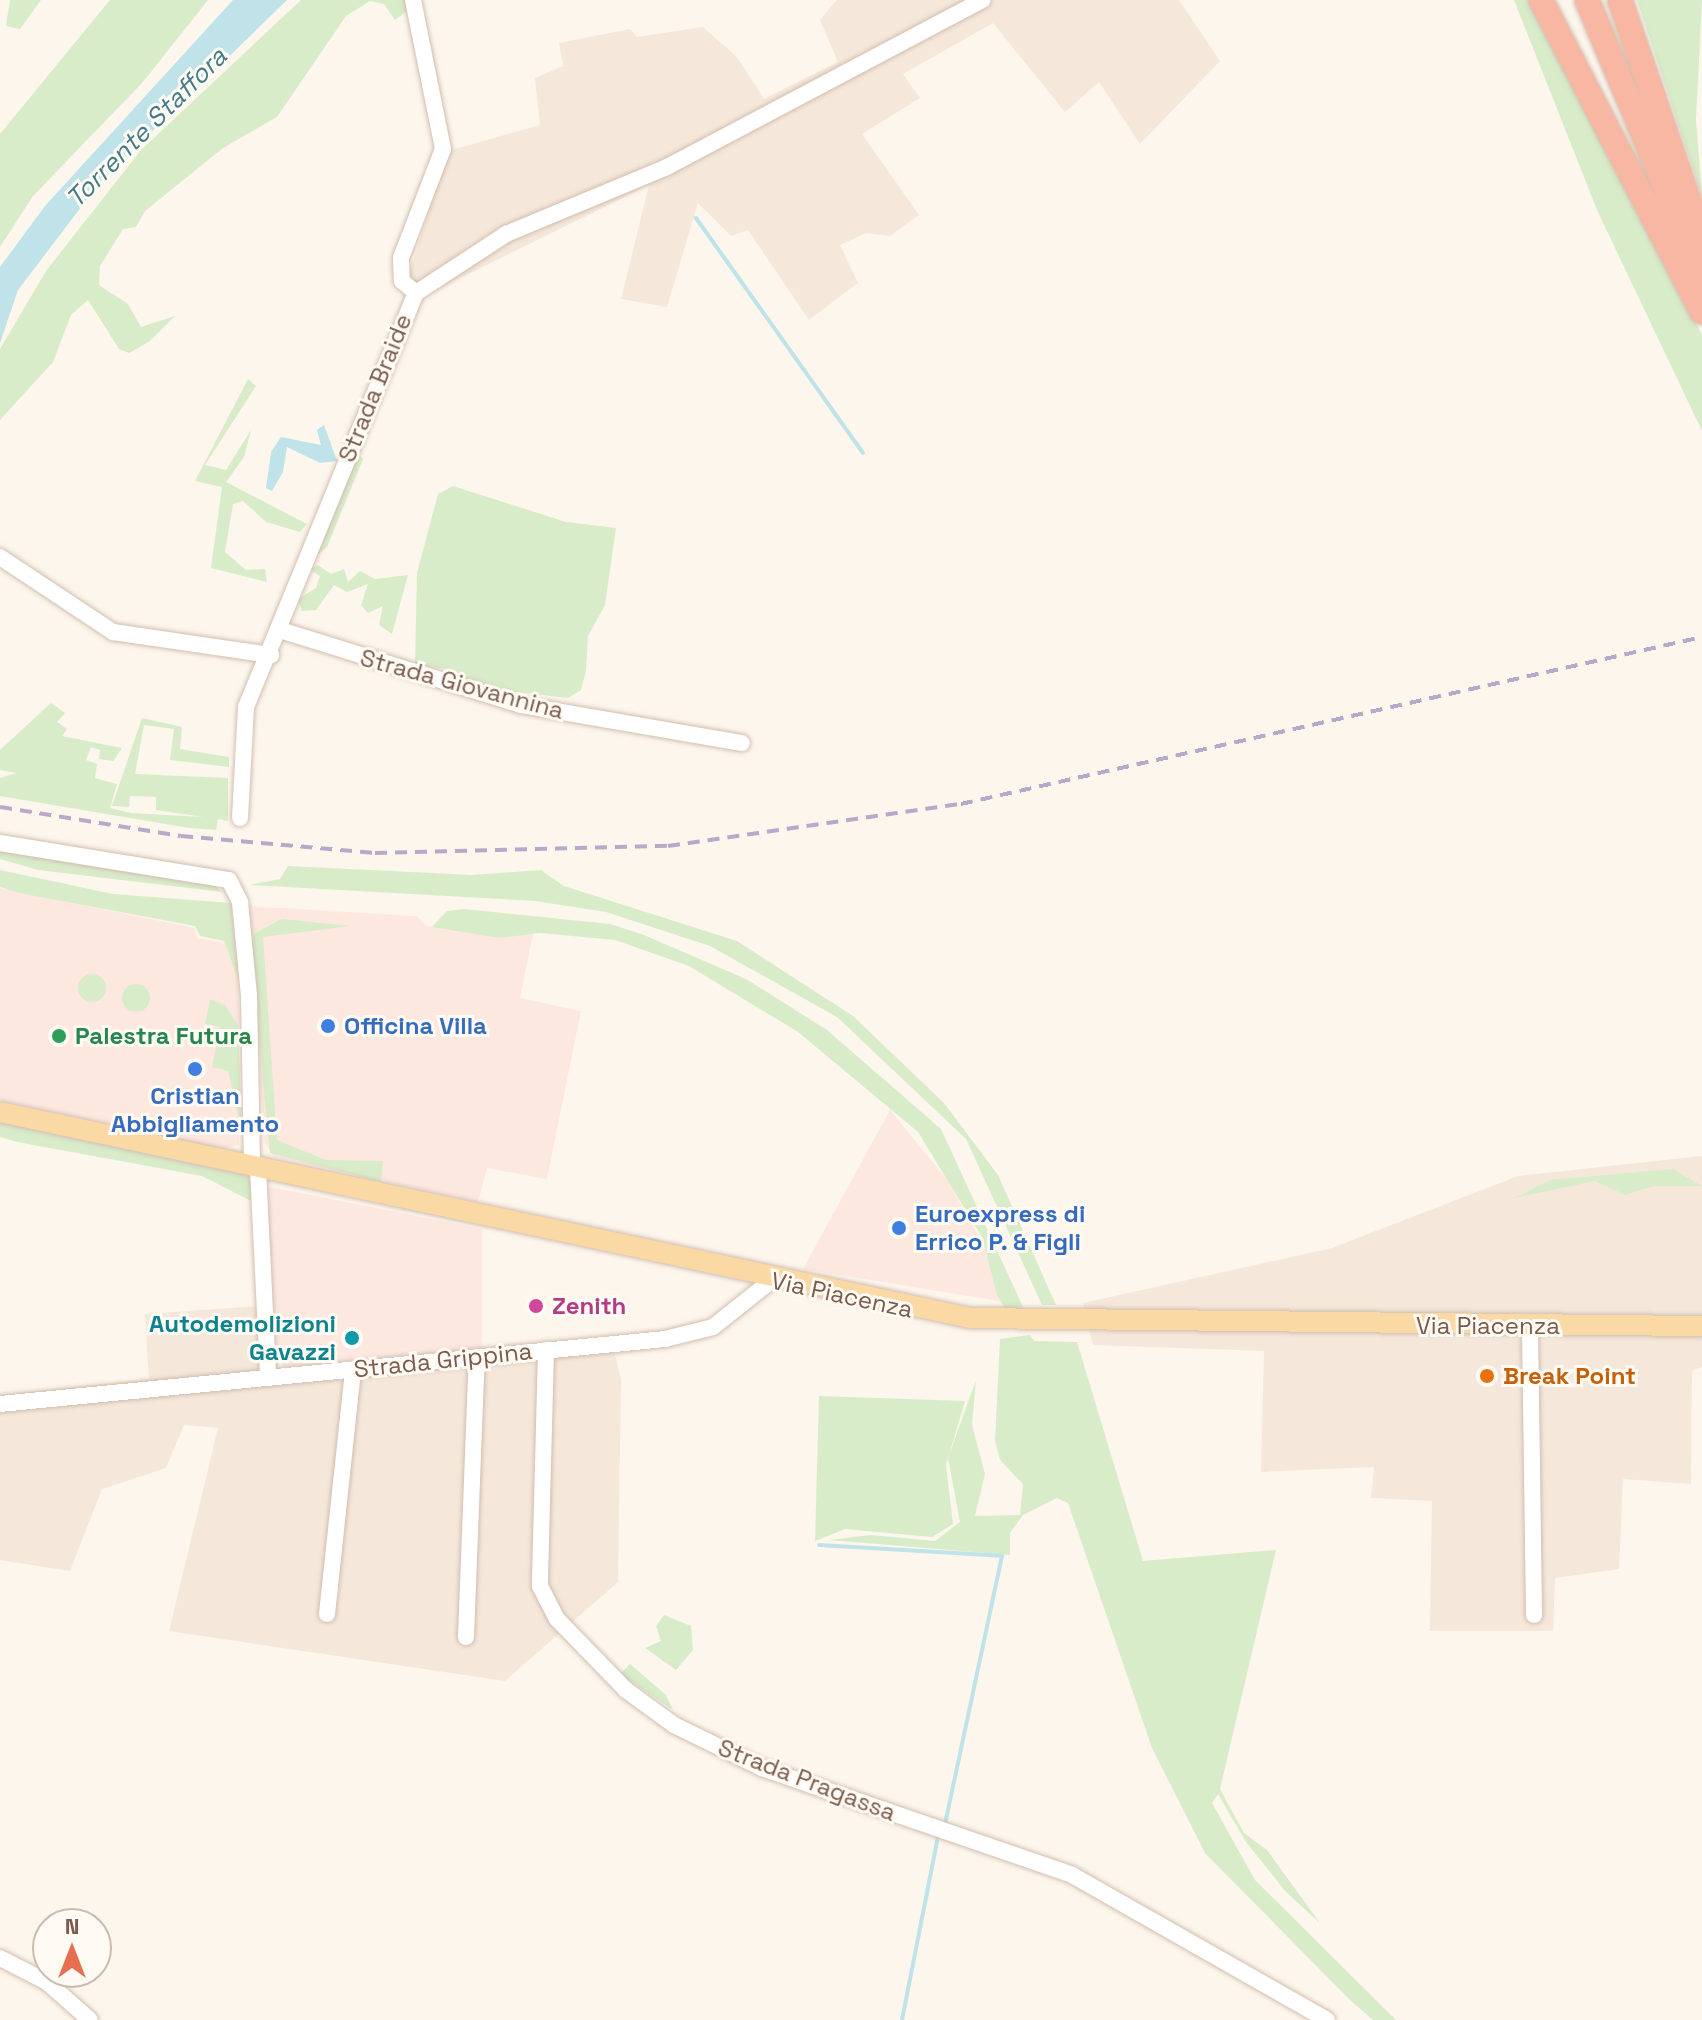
<!DOCTYPE html>
<html>
<head>
<meta charset="utf-8">
<style>
  body { margin:0 }
  #map { position:relative; width:1702px; height:2020px; overflow:hidden; background:#fdf6ec; font-family:"Space Grotesk",sans-serif }
  div>[style] { position:absolute }
  .residential>* { inset:0; background:#f5e8da }
  .commercial>* { inset:0; background:#fde8e0 }
  .green>* { inset:0; background:#d8ecc9 }
  .round { border-radius:50% }
  .water>* { inset:0; background:#bfe3e8 }
  .stream>* { height:4px; margin:-2px; padding:0 2px; transform-origin:2px; border-radius:2px; background:#bfe3e8 }
  .roads { filter:drop-shadow(0 0 2px #d1beb0) drop-shadow(0 0 2px #d1beb0) }
  .minor>* { height:16px; margin:-8px; padding:0 8px; transform-origin:8px; border-radius:8px; background:#fff }
  .major>* { height:20px; margin:-10px; padding:0 10px; transform-origin:10px; border-radius:10px; background:#fbd9a5 }
  .highway>* { height:24px; margin:-12px; padding:0 12px; transform-origin:12px; border-radius:12px; background:#f7b7a3 }
  .rail>* { height:4px; margin-top:-2px; transform-origin:0; background:repeating-linear-gradient(90deg,#b9a8c9 0 12px,transparent 0 20px) }
  .dots>* { width:22px; height:22px; translate:-50% -50%; box-sizing:border-box; border:4px solid #fffaf3; border-radius:50% }
  span { translate:-50% -50%; white-space:nowrap; text-align:center; line-height:1.15; -webkit-text-stroke:6px #fffaf3; paint-order:stroke }
  .street-label { font-size:24px; color:#7a5c4d }
  .shop-label { font-size:24px; color:#366cbe; font-weight:700 }
  .left { translate:0 -50%; text-align:left }
  .leisure-label { font-size:24px; color:#27864d; font-weight:700 }
  .hotel-label { font-size:24px; color:#b23c85; font-weight:700 }
  .culture-label { font-size:24px; color:#0d838f; font-weight:700 }
  .right { translate:-100% -50%; text-align:right }
  .food-label { font-size:24px; color:#c56008; font-weight:700 }
  .water-label { font-size:26px; color:#437c86; font-style:italic }
  .north { position:absolute; left:32px; top:1908px; width:80px; height:80px; box-sizing:border-box; background:#fffaf3; border:2px solid #cabbb1; border-radius:50%; rotate:0deg; font-size:22px; font-weight:700; line-height:32px; text-align:center; color:#7a5c4d }
  .north::after { content:''; display:block; margin:auto; width:28px; height:36px; background:#e76f51; clip-path:polygon(50% 0,100% 100%,50% 72%,0 100%) }
</style>
</head>
<body>
<div id="map">
  <div class="residential">
    <i style="clip-path:polygon(837px 0,1179px 0,1220px 61px,1140px 144px,1099px 82px,1065px 112px,993px 23px,903px 74px,920px 98px,862px 134px,919px 215px,890px 236px,866px 233px,840px 245px,858px 283px,809px 320px,748px 230px,731px 236px,698px 203px,667px 307px,621px 299px,649px 185px,424px 296px,407px 281px,448px 151px,540px 125px,535px 78px,563px 66px,559px 43px,630px 29px,637px 37px,703px 27px,737px 57px,764px 99px,838px 62px,820px 20px)"></i>
    <i style="clip-path:polygon(1702px 1156px,1702px 1367px,1692px 1371px,1691px 1484px,1623px 1479px,1619px 1569px,1555px 1578px,1553px 1631px,1430px 1631px,1432px 1501px,1371px 1498px,1374px 1467px,1261px 1472px,1264px 1351px,1093px 1345px,1083px 1303px,1332px 1248px,1518px 1176px)"></i>
    <i style="clip-path:polygon(276px 1305px,278px 1375px,612px 1342px,621px 1379px,618px 1582px,505px 1681px,169px 1631px,218px 1428px,184px 1425px,166px 1468px,102px 1489px,70px 1571px,0 1560px,0 1395px,149px 1379px,145px 1314px)"></i>
  </div>
  <div class="commercial">
    <i style="clip-path:polygon(0 888px,195px 928px,197px 938px,238px 945px,239px 1145px,219px 1149px,0 1100px)"></i>
    <i style="clip-path:polygon(247px 906px,417px 916px,426px 926px,534px 929px,520px 998px,581px 1011px,547px 1179px,487px 1168px,478px 1202px,274px 1157px,265px 1143px)"></i>
    <i style="clip-path:polygon(890px 1110px,948px 1181px,992px 1260px,1005px 1302px,803px 1269px)"></i>
    <i style="clip-path:polygon(270px 1187px,482px 1229px,482px 1348px,285px 1367px,273px 1357px,264px 1194px)"></i>
  </div>
  <div class="green">
    <i style="clip-path:polygon(10px 0,41px 0,20px 29px,6px 26px)"></i>
    <i style="clip-path:polygon(110px 0,208px 0,143px 82px,33px 196px,0 247px,0 134px)"></i>
    <i style="clip-path:polygon(301px 0,407px 0,408px 10px,395px 20px,384px 4px,370px 1px,346px 16px,277px 117px,223px 148px,145px 211px,136px 227px,123px 229px,100px 266px,99px 285px,128px 304px,141px 327px,175px 316px,150px 341px,129px 353px,119px 349px,88px 300px,71px 315px,53px 362px,0 420px,0 349px,46px 271px,141px 150px)"></i>
    <i style="clip-path:polygon(1514px 0,1531px 0,1702px 335px,1702px 431px,1597px 210px)"></i>
    <i style="clip-path:polygon(1637px 0,1702px 0,1696px 120px,1702px 196px)"></i>
    <i style="clip-path:polygon(248px 379px,256px 386px,205px 465px,226px 470px,251px 430px,244px 457px,226px 482px,307px 524px,300px 532px,266px 522px,243px 501px,233px 504px,225px 552px,246px 570px,265px 569px,267px 582px,211px 568px,222px 487px,195px 481px)"></i>
    <i style="clip-path:polygon(356px 452px,363px 459px,327px 547px,317px 555px)"></i>
    <i style="clip-path:polygon(453px 486px,566px 522px,616px 528px,605px 605px,588px 636px,586px 671px,581px 690px,568px 698px,481px 688px,446px 669px,415px 664px,417px 573px,438px 494px)"></i>
    <i style="clip-path:polygon(318px 565px,331px 574px,344px 569px,348px 582px,360px 571px,375px 579px,408px 575px,392px 634px,379px 625px,383px 606px,368px 613px,361px 605px,368px 584px,347px 592px,334px 585px,316px 610px,302px 611px,298px 599px,316px 588px,320px 576px,310px 570px)"></i>
    <i style="clip-path:polygon(51px 703px,65px 713px,57px 722px,67px 729px,62px 736px,122px 748px,113px 761px,99px 759px,100px 750px,91px 747px,86px 760px,97px 764px,95px 778px,117px 784px,110px 808px,131px 813px,203px 817px,156px 810px,156px 797px,130px 796px,129px 807px,112px 806px,142px 718px,182px 727px,180px 749px,229px 757px,229px 767px,170px 760px,174px 729px,144px 725px,135px 774px,228px 778px,228px 821px,218px 819px,216px 830px,189px 828px,0 796px,0 778px,16px 773px,0 770px,0 750px)"></i>
    <i style="clip-path:polygon(0 849px,212px 883px,222px 892px,38px 870px,0 859px)"></i>
    <i style="clip-path:polygon(288px 866px,472px 875px,541px 870px,564px 886px,737px 941px,853px 1016px,944px 1103px,998px 1175px,1056px 1305px,1042px 1305px,966px 1139px,837px 1017px,710px 946px,606px 912px,535px 901px,249px 885px,280px 879px)"></i>
    <i style="clip-path:polygon(0 870px,113px 894px,231px 903px,239px 981px,224px 941px,200px 936px,195px 926px,19px 893px,0 887px)"></i>
    <i style="clip-path:polygon(464px 909px,610px 924px,644px 935px,746px 979px,827px 1030px,941px 1129px,1024px 1309px,1006px 1310px,997px 1295px,982px 1237px,918px 1132px,798px 1032px,689px 966px,615px 940px,540px 933px,499px 938px,432px 927px,447px 911px)"></i>
    <i style="clip-path:polygon(282px 919px,350px 926px,263px 937px,277px 1140px,326px 1160px,383px 1161px,381px 1182px,270px 1153px,250px 949px,255px 933px)"></i>
    <i class="round" style="left:78px;top:974px;width:28px;height:28px"></i>
    <i class="round" style="left:122px;top:984px;width:28px;height:28px"></i>
    <i style="clip-path:polygon(210px 999px,225px 1005px,238px 1025px,242px 1131px,228px 1071px,212px 1067px,220px 1027px,205px 1024px)"></i>
    <i style="clip-path:polygon(0 1122px,243px 1174px,257px 1181px,257px 1204px,202px 1176px,17px 1142px,0 1137px)"></i>
    <i style="clip-path:polygon(1673px 1169px,1702px 1186px,1653px 1186px,1625px 1195px,1595px 1181px,1514px 1198px,1550px 1180px)"></i>
    <i style="clip-path:polygon(1030px 1335px,1034px 1341px,1077px 1342px,1143px 1561px,1276px 1550px,1220px 1789px,1244px 1833px,1267px 1850px,1320px 1923px,1426px 2020px,1286px 1892px,1246px 1842px,1218px 1794px,1212px 1803px,1255px 1880px,1396px 2020px,1373px 2020px,1351px 2001px,1205px 1853px,1152px 1748px,1068px 1503px,1057px 1498px,1023px 1515px,1010px 1533px,1010px 1555px,829px 1540px,871px 1535px,935px 1541px,960px 1522px,948px 1458px,976px 1380px,972px 1425px,985px 1474px,975px 1516px,1020px 1515px,1023px 1484px,1000px 1460px,995px 1441px,1000px 1339px)"></i>
    <i style="clip-path:polygon(819px 1396px,965px 1401px,946px 1465px,953px 1524px,932px 1537px,845px 1529px,815px 1541px)"></i>
    <i style="clip-path:polygon(664px 1615px,691px 1626px,693px 1650px,676px 1670px,645px 1648px,661px 1641px,656px 1626px)"></i>
    <i style="clip-path:polygon(630px 1664px,666px 1695px,673px 1710px,620px 1674px)"></i>
  </div>
  <div class="water">
    <i style="clip-path:polygon(233px 0,287px 0,101px 181px,18px 290px,0 343px,0 267px,45px 206px)"></i>
    <i style="clip-path:polygon(324px 425px,337px 461px,320px 463px,287px 447px,283px 472px,272px 491px,266px 488px,271px 452px,281px 437px,321px 445px,317px 430px)"></i>
  </div>
  <div class="stream">
    <i style="left:696px;top:218px;width:288px;rotate:54.6deg"></i>
    <i style="left:819px;top:1545px;width:183px;rotate:3.4deg"></i>
    <i style="left:1002px;top:1556px;width:274px;rotate:102deg"></i>
    <i style="left:902px;top:2020px;width:187px;rotate:-78.9deg"></i>
  </div>
  <div class="roads">
    <div class="minor">
      <i style="left:413px;top:0;width:152px;rotate:78.6deg"></i>
      <i style="left:443px;top:149px;width:117px;rotate:111.1deg"></i>
      <i style="left:401px;top:258px;width:23px;rotate:88deg"></i>
      <i style="left:402px;top:281px;width:18px;rotate:41deg"></i>
      <i style="left:0;top:557px;width:136px;rotate:33.6deg"></i>
      <i style="left:113px;top:632px;width:160px;rotate:8.3deg"></i>
      <i style="left:280px;top:630px;width:252px;rotate:17.3deg"></i>
      <i style="left:521px;top:705px;width:224px;rotate:9.8deg"></i>
      <i style="left:240px;top:818px;width:111px;rotate:-86.9deg"></i>
      <i style="left:246px;top:707px;width:448px;rotate:-67.7deg"></i>
      <i style="left:416px;top:293px;width:108px;rotate:-33.2deg"></i>
      <i style="left:506px;top:234px;width:174px;rotate:-22.6deg"></i>
      <i style="left:667px;top:167px;width:357px;rotate:-27.9deg"></i>
      <i style="left:0;top:843px;width:232px;rotate:9.2deg"></i>
      <i style="left:229px;top:880px;width:25px;rotate:63deg"></i>
      <i style="left:240px;top:902px;width:93px;rotate:84.5deg"></i>
      <i style="left:249px;top:995px;width:172px;rotate:89deg"></i>
      <i style="left:258px;top:1169px;width:208px;rotate:87.2deg"></i>
      <i style="left:1530px;top:1327px;width:288px;rotate:89.2deg"></i>
      <i style="left:546px;top:1350px;width:236px;rotate:91.5deg"></i>
      <i style="left:540px;top:1586px;width:37px;rotate:63deg"></i>
      <i style="left:557px;top:1619px;width:99px;rotate:45.8deg"></i>
      <i style="left:626px;top:1690px;width:59px;rotate:36.1deg"></i>
      <i style="left:674px;top:1725px;width:98px;rotate:26deg"></i>
      <i style="left:762px;top:1768px;width:328px;rotate:19deg"></i>
      <i style="left:1072px;top:1875px;width:293px;rotate:29.6deg"></i>
      <i style="left:0;top:1404px;width:668px;rotate:-5.58deg"></i>
      <i style="left:665px;top:1339px;width:49px;rotate:-14deg"></i>
      <i style="left:713px;top:1327px;width:75px;rotate:-38.5deg"></i>
      <i style="left:327px;top:1614px;width:246px;rotate:-83.9deg"></i>
      <i style="left:466px;top:1637px;width:280px;rotate:-87.8deg"></i>
      <i style="left:0;top:1958px;width:53px;rotate:27.1deg"></i>
      <i style="left:47px;top:1982px;width:57px;rotate:41.5deg"></i>
    </div>
    <div class="major">
      <i style="left:0;top:1112px;width:992px;rotate:11.99deg"></i>
      <i style="left:970px;top:1318px;width:732px;rotate:0.63deg"></i>
    </div>
    <div class="highway">
      <i style="left:1541px;top:0;width:351px;rotate:62.7deg"></i>
      <i style="left:1587px;top:0;width:298px;rotate:67.3deg"></i>
      <i style="left:1620px;top:0;width:249px;rotate:71deg"></i>
    </div>
  </div>
  <div class="rail">
    <i style="left:0;top:807px;width:183px;rotate:9.1deg"></i>
    <i style="left:181px;top:836px;width:195px;rotate:5deg"></i>
    <i style="left:375px;top:853px;width:293px;rotate:-1.4deg"></i>
    <i style="left:668px;top:846px;width:296px;rotate:-8.2deg"></i>
    <i style="left:961px;top:804px;width:760px;rotate:-12.7deg"></i>
  </div>
  <div class="dots">
    <i style="left:328px;top:1026px;background:#3f7fe0"></i>
    <i style="left:59px;top:1036px;background:#2e9e5b"></i>
    <i style="left:195px;top:1069px;background:#3f7fe0"></i>
    <i style="left:899px;top:1228px;background:#3f7fe0"></i>
    <i style="left:536px;top:1306px;background:#d1479c"></i>
    <i style="left:352px;top:1338px;background:#0f9aa8"></i>
    <i style="left:1487px;top:1376px;background:#e8710a"></i>
  </div>
  <div class="street-label">
    <span style="left:375px;top:388px;rotate:-68deg">Strada Braide</span>
    <span style="left:462px;top:684px;rotate:15deg">Strada Giovannina</span>
    <span style="left:842px;top:1295px;rotate:12deg">Via Piacenza</span>
    <span style="left:1488px;top:1326px">Via Piacenza</span>
    <span style="left:443px;top:1360px;rotate:-6deg">Strada Grippina</span>
    <span style="left:807px;top:1780px;rotate:21deg">Strada Pragassa</span>
  </div>
  <div class="shop-label">
    <span class="left" style="left:344px;top:1026px">Officina Villa</span>
    <span style="left:195px;top:1110px">Cristian<br>Abbigliamento</span>
    <span class="left" style="left:915px;top:1228px">Euroexpress di<br>Errico P. &amp; Figli</span>
  </div>
  <div class="leisure-label">
    <span class="left" style="left:75px;top:1036px">Palestra Futura</span>
  </div>
  <div class="hotel-label">
    <span class="left" style="left:552px;top:1306px">Zenith</span>
  </div>
  <div class="culture-label">
    <span class="right" style="left:336px;top:1338px">Autodemolizioni<br>Gavazzi</span>
  </div>
  <div class="food-label">
    <span class="left" style="left:1503px;top:1376px">Break Point</span>
  </div>
  <div class="water-label">
    <span style="left:147px;top:128px;rotate:-45deg">Torrente Staffora</span>
  </div>
  <div class="north">N</div>
</div>
</body>
</html>
